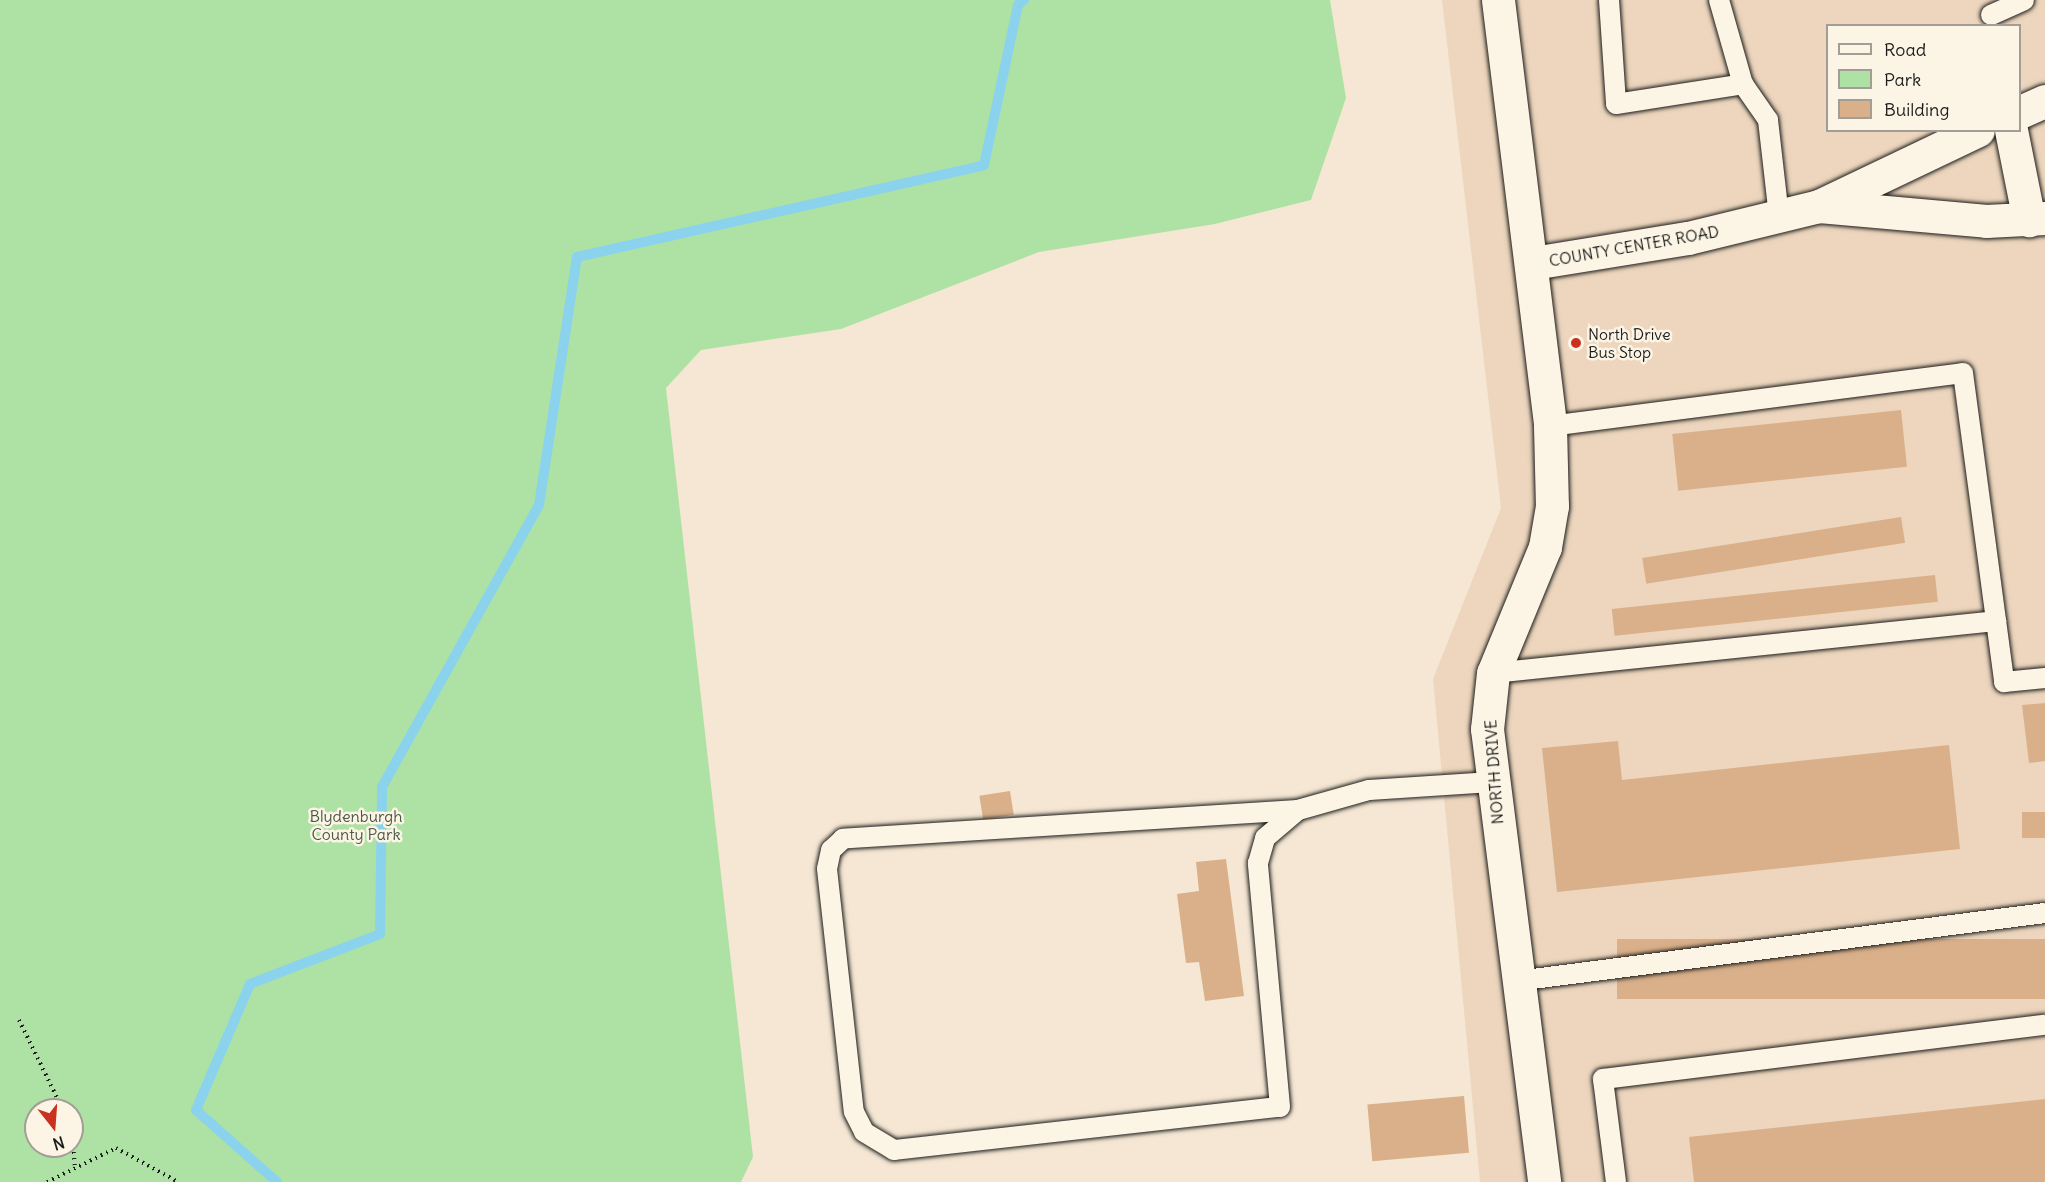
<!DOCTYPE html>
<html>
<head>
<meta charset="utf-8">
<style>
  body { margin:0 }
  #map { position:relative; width:2045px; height:1182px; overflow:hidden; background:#f5e7d3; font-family:Delius,sans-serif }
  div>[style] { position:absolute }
  .built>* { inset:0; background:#edd6bd }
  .green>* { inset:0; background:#aee2a4 }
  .stream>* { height:10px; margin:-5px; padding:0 5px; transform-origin:5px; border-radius:5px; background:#8bd3ed }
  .building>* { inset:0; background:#d9b08a; transform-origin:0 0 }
  .path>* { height:4px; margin-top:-2px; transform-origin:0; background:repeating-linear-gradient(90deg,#1c1c1c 0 1.5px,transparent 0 6px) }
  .roads { filter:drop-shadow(0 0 2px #1c1c1c) drop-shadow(0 0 2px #1c1c1c) }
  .lane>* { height:20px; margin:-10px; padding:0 10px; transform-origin:10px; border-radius:10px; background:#fcf5e5 }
  .street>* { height:33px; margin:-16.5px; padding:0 16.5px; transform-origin:16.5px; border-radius:16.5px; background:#fcf5e5 }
  .secondary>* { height:33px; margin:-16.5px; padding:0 16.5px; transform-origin:16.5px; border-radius:16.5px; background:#fcf5e5 }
  .dots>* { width:16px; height:16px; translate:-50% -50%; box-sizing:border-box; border:3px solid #fcf5e5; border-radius:50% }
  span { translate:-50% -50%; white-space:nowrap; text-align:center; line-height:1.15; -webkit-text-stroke:5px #fcf5e5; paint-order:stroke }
  .street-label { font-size:16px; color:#1c1c1c }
  .poi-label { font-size:16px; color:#1c1c1c }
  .left { translate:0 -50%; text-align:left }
  .park-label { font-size:16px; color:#485745 }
  .legend { position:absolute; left:1826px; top:24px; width:195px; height:108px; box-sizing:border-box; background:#fcf5e5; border:2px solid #a29e95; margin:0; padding:8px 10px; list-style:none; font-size:18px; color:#1c1c1c }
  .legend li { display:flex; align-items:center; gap:12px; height:30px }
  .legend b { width:30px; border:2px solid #a29e95 }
  .north { position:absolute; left:24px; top:1098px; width:60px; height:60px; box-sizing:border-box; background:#fcf5e5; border:2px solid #a29e95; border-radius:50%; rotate:163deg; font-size:16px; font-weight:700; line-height:24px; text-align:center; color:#1c1c1c }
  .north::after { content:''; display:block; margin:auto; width:21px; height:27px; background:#c8321e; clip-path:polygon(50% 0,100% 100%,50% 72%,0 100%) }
</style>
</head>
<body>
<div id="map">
  <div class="built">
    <i style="clip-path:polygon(evenodd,1442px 0,2045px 0,2045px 1182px,1480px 1182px,1433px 679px,1501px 508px,1442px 0,1828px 26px,2020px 26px,2020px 130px,1828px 130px,1828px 26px)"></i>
  </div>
  <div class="green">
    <i style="clip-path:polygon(evenodd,0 0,1330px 0,1346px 98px,1311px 200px,1215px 224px,1039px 252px,841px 329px,701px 350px,666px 388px,753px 1157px,741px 1182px,0 1182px,0 0,36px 1110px,72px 1110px,72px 1146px,36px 1146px,36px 1110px)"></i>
  </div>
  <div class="stream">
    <i style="left:277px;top:1182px;width:108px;rotate:-138.4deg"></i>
    <i style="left:196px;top:1110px;width:137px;rotate:-66.8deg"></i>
    <i style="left:250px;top:984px;width:139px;rotate:-21deg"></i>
    <i style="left:380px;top:934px;width:147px;rotate:-89.2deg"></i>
    <i style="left:382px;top:787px;width:323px;rotate:-60.9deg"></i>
    <i style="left:539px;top:505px;width:251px;rotate:-81.3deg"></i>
    <i style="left:577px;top:257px;width:417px;rotate:-12.7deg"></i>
    <i style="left:984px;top:165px;width:164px;rotate:-78deg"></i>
    <i style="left:1018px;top:5px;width:8px;rotate:-40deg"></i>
  </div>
  <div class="building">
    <i style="left:1901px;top:410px;width:57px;height:230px;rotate:84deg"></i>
    <i style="left:1901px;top:517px;width:26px;height:262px;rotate:81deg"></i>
    <i style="left:1935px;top:575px;width:27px;height:325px;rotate:84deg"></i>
    <i style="clip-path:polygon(2045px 703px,2045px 761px,2029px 763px,2022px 705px)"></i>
    <i style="clip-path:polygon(1618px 741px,1622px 780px,1949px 745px,1960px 849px,1557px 892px,1542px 748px)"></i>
    <i style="left:1010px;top:791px;width:24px;height:31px;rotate:81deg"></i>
    <i style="left:2045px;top:812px;width:26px;height:23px;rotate:90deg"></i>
    <i style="clip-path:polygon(1226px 859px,1244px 996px,1205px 1001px,1199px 962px,1186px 963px,1177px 894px,1199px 891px,1196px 862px)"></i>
    <i style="left:2045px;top:939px;width:60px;height:428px;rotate:90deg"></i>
    <i style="left:1464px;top:1096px;width:57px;height:97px;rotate:85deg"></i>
    <i style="clip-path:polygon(2045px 1099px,2045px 1182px,1694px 1182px,1689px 1137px)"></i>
  </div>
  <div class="path">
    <i style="left:19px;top:1020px;width:100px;rotate:63.9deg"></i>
    <i style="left:72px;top:1128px;width:40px;rotate:85.7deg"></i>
    <i style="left:47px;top:1182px;width:77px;rotate:-26.2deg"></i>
    <i style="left:116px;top:1148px;width:71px;rotate:28.7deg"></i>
  </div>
  <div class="roads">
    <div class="lane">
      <i style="left:1609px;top:0;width:104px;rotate:86.1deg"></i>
      <i style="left:1616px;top:104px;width:129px;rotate:-8.9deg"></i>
      <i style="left:1719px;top:0;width:87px;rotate:74.1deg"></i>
      <i style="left:1743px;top:84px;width:44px;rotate:55.2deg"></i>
      <i style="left:1768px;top:120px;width:98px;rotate:83.5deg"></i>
      <i style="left:1991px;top:15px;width:36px;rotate:-24deg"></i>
      <i style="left:1550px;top:426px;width:416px;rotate:-7.3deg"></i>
      <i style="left:1963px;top:373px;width:312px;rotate:82.4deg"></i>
      <i style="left:2004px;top:682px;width:41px;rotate:-5.6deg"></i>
      <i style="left:1493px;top:673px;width:506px;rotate:-5.9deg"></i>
      <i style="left:1298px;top:810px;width:456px;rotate:176.4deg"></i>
      <i style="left:843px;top:839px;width:16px;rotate:137deg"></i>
      <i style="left:831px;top:850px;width:19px;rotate:102deg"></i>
      <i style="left:827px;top:869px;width:244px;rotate:83.7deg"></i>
      <i style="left:854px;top:1112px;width:22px;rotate:63deg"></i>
      <i style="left:864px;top:1132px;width:35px;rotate:31deg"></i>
      <i style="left:894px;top:1150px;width:388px;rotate:-6.4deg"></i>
      <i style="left:1280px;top:1107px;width:245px;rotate:-95.2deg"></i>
      <i style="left:1258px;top:863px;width:26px;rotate:-74deg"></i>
      <i style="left:1265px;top:838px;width:43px;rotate:-40.3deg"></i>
      <i style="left:1298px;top:810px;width:74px;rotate:-15.7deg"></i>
      <i style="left:1369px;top:790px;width:123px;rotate:-3.7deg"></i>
      <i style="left:1517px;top:981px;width:532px;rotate:-7.34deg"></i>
      <i style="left:1616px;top:1182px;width:104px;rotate:-97.2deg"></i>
      <i style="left:1603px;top:1079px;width:445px;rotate:-7deg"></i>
    </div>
    <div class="street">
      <i style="left:2020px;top:112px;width:27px;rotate:-24deg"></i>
      <i style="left:2011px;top:130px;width:92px;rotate:78.7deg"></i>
      <i style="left:1819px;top:206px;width:168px;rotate:5.1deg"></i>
      <i style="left:1986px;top:221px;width:59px;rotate:-2.9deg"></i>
      <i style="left:1533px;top:263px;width:157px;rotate:-9.2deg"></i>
      <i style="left:1688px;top:238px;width:135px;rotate:-13.7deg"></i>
      <i style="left:1819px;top:206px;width:176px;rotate:-25.5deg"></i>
    </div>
    <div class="secondary">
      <i style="left:1498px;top:0;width:429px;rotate:83deg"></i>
      <i style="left:1550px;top:426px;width:80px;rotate:88.6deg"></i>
      <i style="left:1552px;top:506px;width:42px;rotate:99.7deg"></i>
      <i style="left:1545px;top:547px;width:136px;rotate:112.4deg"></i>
      <i style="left:1493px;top:673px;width:56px;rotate:96.1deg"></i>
      <i style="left:1487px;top:729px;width:457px;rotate:82.8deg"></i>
    </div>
  </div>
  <div class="dots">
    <i style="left:1576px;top:343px;background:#c8321e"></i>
  </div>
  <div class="street-label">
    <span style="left:1634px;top:246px;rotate:-10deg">COUNTY CENTER ROAD</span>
    <span style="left:1494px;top:772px;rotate:-94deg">NORTH DRIVE</span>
  </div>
  <div class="poi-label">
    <span class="left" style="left:1588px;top:343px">North Drive<br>Bus Stop</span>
  </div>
  <div class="park-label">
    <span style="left:356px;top:825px">Blydenburgh<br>County Park</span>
  </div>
  <ul class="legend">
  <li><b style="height:8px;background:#fcf5e5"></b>Road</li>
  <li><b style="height:16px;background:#aee2a4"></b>Park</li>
  <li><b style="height:16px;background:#d9b08a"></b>Building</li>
  </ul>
  <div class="north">N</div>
</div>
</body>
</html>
